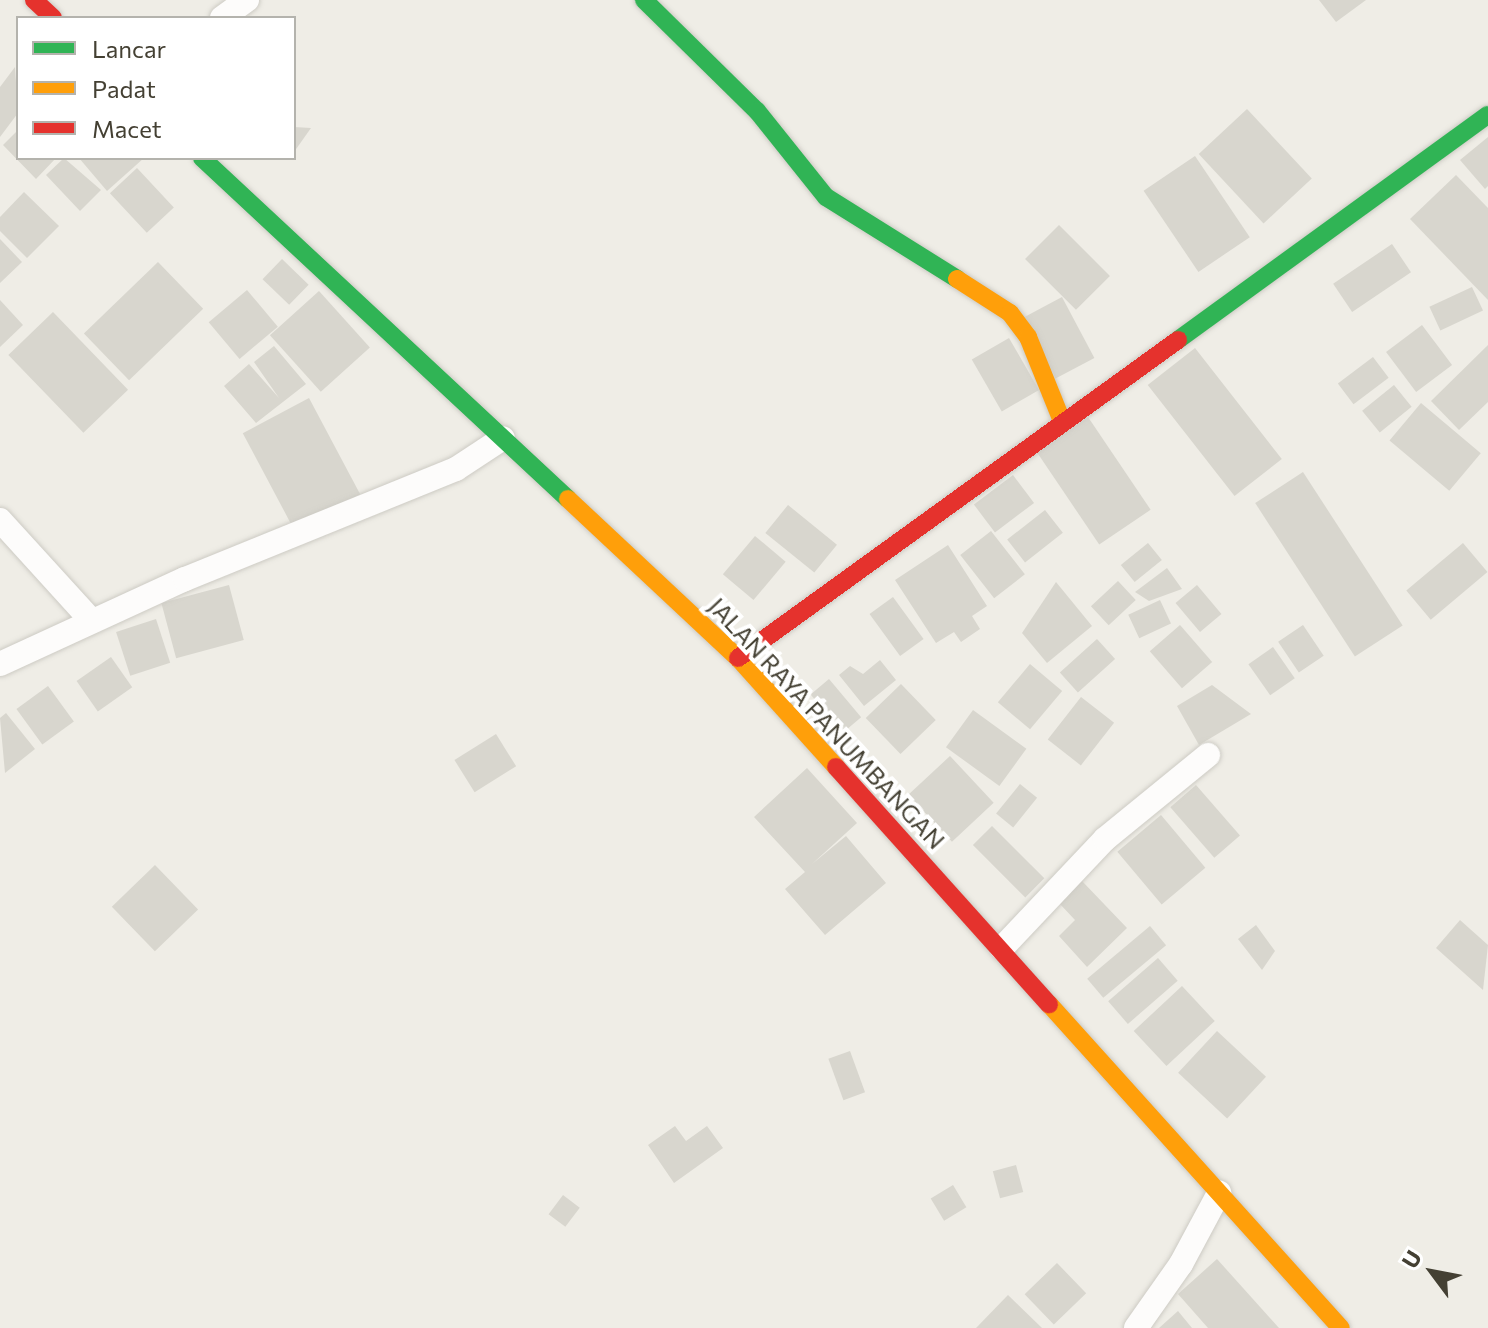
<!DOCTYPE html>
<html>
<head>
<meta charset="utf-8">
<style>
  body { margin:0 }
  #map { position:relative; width:1488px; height:1328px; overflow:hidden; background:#efede6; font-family:Commissioner,sans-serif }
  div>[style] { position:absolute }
  .building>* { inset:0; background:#d8d6ce; transform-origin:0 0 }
  .roads { filter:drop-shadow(0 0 2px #cdcbc4) drop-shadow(0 0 2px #cdcbc4) }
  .street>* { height:24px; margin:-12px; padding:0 12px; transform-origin:12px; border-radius:12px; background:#fdfcfb }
  .fast>* { height:18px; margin:-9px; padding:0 9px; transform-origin:9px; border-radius:9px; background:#30b455 }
  .slow>* { height:18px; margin:-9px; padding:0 9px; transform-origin:9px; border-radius:9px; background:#ff9f0a }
  .jam>* { height:18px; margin:-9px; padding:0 9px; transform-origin:9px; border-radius:9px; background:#e5322d }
  span { translate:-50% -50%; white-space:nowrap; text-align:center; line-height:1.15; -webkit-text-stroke:8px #fff; paint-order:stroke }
  .street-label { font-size:24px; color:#444033 }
  .legend { position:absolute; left:16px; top:16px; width:280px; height:144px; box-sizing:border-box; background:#fff; border:2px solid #b4b3ad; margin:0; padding:10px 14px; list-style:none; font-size:24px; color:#444033 }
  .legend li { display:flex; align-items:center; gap:16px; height:40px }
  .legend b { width:40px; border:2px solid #b4b3ad }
  .north { position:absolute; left:1392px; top:1232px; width:80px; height:80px; -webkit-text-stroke:6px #fff; paint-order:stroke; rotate:302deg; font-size:22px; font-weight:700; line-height:32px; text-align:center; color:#444033 }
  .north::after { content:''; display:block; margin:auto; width:28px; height:36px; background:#444033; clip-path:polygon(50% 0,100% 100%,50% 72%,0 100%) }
</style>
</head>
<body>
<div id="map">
  <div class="building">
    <i style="clip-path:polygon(1319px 0,1366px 0,1336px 22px)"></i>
    <i style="clip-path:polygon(15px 67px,18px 113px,0 137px,0 87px)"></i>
    <i style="left:1247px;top:109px;width:95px;height:66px;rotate:47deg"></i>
    <i style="clip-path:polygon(294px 127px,311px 128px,294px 152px)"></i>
    <i style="clip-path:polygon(18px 130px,18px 158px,56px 158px,36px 179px,3px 145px)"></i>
    <i style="clip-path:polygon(1488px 137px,1488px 186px,1485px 189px,1460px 160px)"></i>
    <i style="left:1195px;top:156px;width:98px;height:62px;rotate:56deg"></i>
    <i style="clip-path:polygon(64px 158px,101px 190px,80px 211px,46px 175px)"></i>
    <i style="clip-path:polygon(79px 158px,144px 158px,107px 191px)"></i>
    <i style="left:137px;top:168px;width:54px;height:37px;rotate:47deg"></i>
    <i style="clip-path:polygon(1456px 175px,1488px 208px,1488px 300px,1410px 219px)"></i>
    <i style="clip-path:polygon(24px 192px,59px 226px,27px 258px,0 231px,0 217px)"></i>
    <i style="left:1059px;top:225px;width:72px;height:48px;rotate:45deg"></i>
    <i style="clip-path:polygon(0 239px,22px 262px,0 283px)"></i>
    <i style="left:1392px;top:244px;width:34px;height:71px;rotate:56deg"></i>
    <i style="left:282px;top:259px;width:37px;height:28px;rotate:44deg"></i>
    <i style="left:158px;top:262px;width:65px;height:103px;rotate:46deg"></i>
    <i style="left:1472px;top:287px;width:26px;height:47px;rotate:65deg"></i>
    <i style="left:247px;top:290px;width:48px;height:50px;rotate:50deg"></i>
    <i style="left:319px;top:291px;width:76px;height:66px;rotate:48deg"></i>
    <i style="left:1062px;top:297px;width:69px;height:44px;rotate:62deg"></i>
    <i style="clip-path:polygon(0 300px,23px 325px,0 347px)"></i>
    <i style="left:53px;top:312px;width:108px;height:62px;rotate:46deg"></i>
    <i style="left:1422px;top:325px;width:50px;height:45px;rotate:53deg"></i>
    <i style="left:1009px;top:338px;width:60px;height:43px;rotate:60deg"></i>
    <i style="clip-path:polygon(1488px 345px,1488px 402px,1459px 430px,1431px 401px)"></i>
    <i style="clip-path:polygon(274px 346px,306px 384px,256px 423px,224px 386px,249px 364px,279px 398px,254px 362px)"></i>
    <i style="left:1195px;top:348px;width:141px;height:60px;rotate:52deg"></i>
    <i style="left:1373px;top:357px;width:26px;height:44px;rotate:53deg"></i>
    <i style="left:1394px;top:385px;width:28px;height:41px;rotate:51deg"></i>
    <i style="left:309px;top:398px;width:109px;height:75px;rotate:62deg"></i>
    <i style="left:1421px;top:403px;width:78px;height:49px;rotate:40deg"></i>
    <i style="left:1088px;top:417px;width:112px;height:62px;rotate:56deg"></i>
    <i style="left:1303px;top:472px;width:183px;height:57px;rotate:57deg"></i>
    <i style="left:1013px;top:475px;width:35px;height:49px;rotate:53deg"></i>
    <i style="left:788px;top:505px;width:63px;height:36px;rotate:39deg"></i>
    <i style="left:1045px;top:510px;width:29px;height:48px;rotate:52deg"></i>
    <i style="left:991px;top:531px;width:55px;height:39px;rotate:52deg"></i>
    <i style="left:755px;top:536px;width:40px;height:50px;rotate:40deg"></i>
    <i style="left:1148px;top:543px;width:22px;height:35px;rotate:51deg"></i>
    <i style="left:1463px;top:543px;width:38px;height:74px;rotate:50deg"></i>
    <i style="clip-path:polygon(948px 545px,987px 606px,972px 616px,980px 629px,961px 642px,954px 632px,936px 643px,895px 580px)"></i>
    <i style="clip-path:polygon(1167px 568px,1182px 589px,1149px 601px,1135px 592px)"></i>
    <i style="left:1118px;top:581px;width:26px;height:37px;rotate:47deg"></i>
    <i style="clip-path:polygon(1056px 582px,1092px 626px,1047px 663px,1022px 633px)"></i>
    <i style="left:229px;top:585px;width:57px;height:70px;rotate:75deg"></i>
    <i style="left:1197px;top:585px;width:38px;height:28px;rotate:50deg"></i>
    <i style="left:893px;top:597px;width:52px;height:29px;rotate:54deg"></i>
    <i style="left:1160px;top:600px;width:26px;height:35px;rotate:65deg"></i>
    <i style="left:156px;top:619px;width:46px;height:42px;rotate:72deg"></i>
    <i style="left:1180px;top:625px;width:49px;height:40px;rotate:49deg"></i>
    <i style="left:1303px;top:625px;width:37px;height:30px;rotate:56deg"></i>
    <i style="left:1097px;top:639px;width:27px;height:50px;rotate:48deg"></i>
    <i style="left:1273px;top:647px;width:38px;height:30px;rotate:55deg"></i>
    <i style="left:111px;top:657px;width:37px;height:42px;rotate:55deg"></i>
    <i style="clip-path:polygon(880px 660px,896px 680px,864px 706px,839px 675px,850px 666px,863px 674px)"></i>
    <i style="left:1030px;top:664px;width:42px;height:50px;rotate:40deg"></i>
    <i style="left:829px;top:679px;width:50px;height:24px;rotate:50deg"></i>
    <i style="left:901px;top:684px;width:50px;height:49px;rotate:46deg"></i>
    <i style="clip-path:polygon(1212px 685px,1251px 714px,1199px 745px,1177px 706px)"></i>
    <i style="left:48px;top:686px;width:44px;height:39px;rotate:54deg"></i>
    <i style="left:1081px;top:697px;width:42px;height:54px;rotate:38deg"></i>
    <i style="left:973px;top:710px;width:66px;height:46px;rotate:36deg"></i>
    <i style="clip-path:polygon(6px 713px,35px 749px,5px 773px,0 718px)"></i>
    <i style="left:496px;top:734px;width:38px;height:49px;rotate:58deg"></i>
    <i style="left:950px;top:756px;width:64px;height:57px;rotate:47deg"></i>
    <i style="clip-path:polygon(807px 768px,857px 823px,812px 864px,846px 836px,886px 883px,825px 935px,785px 889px,805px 872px,754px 817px)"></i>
    <i style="left:1020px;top:784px;width:22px;height:38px;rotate:39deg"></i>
    <i style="left:1196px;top:785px;width:67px;height:34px;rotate:49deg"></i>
    <i style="left:1161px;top:815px;width:69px;height:57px;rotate:50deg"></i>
    <i style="left:992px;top:826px;width:74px;height:27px;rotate:45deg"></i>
    <i style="left:155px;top:865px;width:62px;height:60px;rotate:46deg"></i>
    <i style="clip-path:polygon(1082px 881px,1127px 928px,1087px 967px,1059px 936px,1075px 920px,1059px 903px)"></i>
    <i style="clip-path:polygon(1460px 920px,1488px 945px,1483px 990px,1436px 948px)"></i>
    <i style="clip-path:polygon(1256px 925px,1275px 951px,1262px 970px,1238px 939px)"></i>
    <i style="left:1150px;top:926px;width:25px;height:82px;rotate:50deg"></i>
    <i style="left:1158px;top:958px;width:30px;height:66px;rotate:49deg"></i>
    <i style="left:1182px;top:986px;width:48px;height:66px;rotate:47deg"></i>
    <i style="left:1217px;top:1031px;width:67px;height:57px;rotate:43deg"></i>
    <i style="left:850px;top:1051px;width:44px;height:23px;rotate:70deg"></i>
    <i style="clip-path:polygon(675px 1126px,686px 1141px,707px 1126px,723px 1148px,674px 1183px,648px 1145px)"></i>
    <i style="left:1016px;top:1165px;width:28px;height:24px;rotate:75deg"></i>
    <i style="left:953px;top:1185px;width:26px;height:26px;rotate:59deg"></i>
    <i style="left:563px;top:1195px;width:21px;height:24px;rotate:37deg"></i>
    <i style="clip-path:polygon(1217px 1259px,1279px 1328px,1208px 1328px,1178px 1294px)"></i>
    <i style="left:1057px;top:1263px;width:42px;height:45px;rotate:46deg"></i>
    <i style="clip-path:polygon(1008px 1295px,1042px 1328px,976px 1328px)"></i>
    <i style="clip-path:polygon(1178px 1311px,1192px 1328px,1159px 1328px)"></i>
  </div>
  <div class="roads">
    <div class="street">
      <i style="left:222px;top:18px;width:31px;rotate:-36deg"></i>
      <i style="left:0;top:520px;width:135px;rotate:47.7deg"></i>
      <i style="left:0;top:664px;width:204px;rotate:-24.7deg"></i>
      <i style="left:185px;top:579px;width:292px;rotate:-22.1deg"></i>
      <i style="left:456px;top:469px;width:56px;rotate:-33.4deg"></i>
      <i style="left:1002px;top:948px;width:150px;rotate:-46.6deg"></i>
      <i style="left:1105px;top:839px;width:133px;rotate:-39.2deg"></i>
      <i style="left:1136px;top:1328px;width:78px;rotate:-54.9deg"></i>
      <i style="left:1181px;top:1264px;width:81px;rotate:-61.8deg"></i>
    </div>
    <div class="fast">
      <i style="left:644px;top:0;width:158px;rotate:44.5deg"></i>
      <i style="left:757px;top:111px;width:110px;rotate:51.3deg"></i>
      <i style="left:826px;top:197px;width:155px;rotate:32deg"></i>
      <i style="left:202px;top:158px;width:500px;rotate:42.97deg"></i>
      <i style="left:1178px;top:340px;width:383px;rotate:-36deg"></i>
    </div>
    <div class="slow">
      <i style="left:957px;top:279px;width:63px;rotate:32.7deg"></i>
      <i style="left:1010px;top:313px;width:30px;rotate:53deg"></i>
      <i style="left:1028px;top:337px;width:91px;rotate:68deg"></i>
      <i style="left:568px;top:499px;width:233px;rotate:43.1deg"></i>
      <i style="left:738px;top:658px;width:147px;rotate:48deg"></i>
      <i style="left:1049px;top:1004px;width:436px;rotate:48deg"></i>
    </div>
    <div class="jam">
      <i style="left:34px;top:0;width:26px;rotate:43deg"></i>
      <i style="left:738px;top:658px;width:543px;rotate:-35.86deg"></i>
      <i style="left:836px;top:767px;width:319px;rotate:48.1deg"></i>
    </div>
  </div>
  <div class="street-label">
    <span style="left:827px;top:723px;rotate:47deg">JALAN RAYA PANUMBANGAN</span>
  </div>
  <ul class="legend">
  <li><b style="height:10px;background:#30b455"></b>Lancar</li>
  <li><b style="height:10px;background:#ff9f0a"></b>Padat</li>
  <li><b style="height:10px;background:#e5322d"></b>Macet</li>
  </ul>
  <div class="north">U</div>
</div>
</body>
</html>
